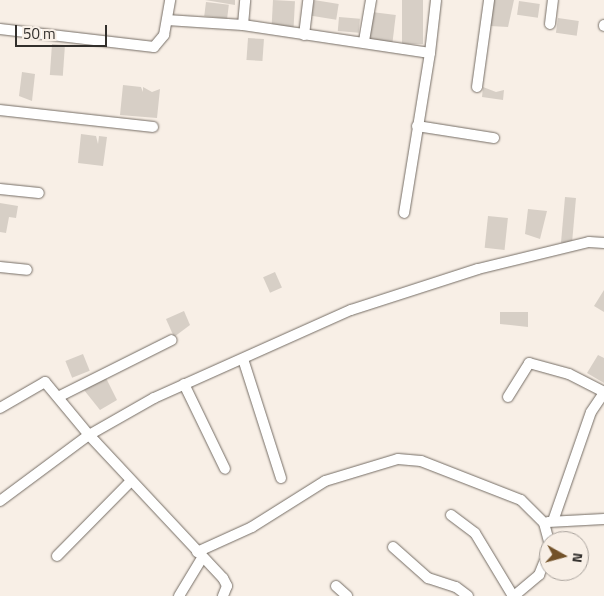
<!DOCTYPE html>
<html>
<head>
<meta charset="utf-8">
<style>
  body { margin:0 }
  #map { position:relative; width:604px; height:596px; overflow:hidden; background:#f8efe6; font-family:"Titillium Web",sans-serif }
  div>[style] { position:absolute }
  .building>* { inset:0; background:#d7cfc6; transform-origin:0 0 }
  .roads { filter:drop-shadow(0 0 1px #756d65) drop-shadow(0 0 1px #756d65) }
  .street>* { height:10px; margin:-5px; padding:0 5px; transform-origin:5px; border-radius:5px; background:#fff }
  span { translate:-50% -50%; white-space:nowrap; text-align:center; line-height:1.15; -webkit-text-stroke:4px #f8efe6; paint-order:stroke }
  .north { position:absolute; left:539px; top:531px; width:50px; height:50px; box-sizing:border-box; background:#f8efe6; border:1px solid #a9a29c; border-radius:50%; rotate:97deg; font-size:14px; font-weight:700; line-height:20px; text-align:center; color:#322f2c }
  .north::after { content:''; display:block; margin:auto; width:18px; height:22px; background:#735229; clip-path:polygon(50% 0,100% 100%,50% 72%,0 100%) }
  .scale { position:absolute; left:15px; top:25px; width:92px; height:22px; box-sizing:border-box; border:2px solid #322f2c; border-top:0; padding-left:6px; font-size:15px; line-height:18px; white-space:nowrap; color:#322f2c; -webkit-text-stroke:4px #f8efe6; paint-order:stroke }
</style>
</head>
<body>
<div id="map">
  <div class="building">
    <i style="clip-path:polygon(205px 0,235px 0,235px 5px)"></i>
    <i style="left:273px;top:0;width:22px;height:26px;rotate:3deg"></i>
    <i style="left:314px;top:0;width:25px;height:16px;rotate:9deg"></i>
    <i style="left:402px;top:0;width:21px;height:44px"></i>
    <i style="clip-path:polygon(492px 0,514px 0,508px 27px,490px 26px)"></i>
    <i style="left:519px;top:1px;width:21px;height:14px;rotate:8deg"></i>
    <i style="left:206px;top:2px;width:23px;height:14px;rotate:7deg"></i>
    <i style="left:372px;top:12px;width:24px;height:28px;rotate:7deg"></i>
    <i style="left:339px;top:17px;width:21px;height:14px;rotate:5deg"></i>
    <i style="left:558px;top:18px;width:21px;height:15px;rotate:8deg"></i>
    <i style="left:248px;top:38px;width:16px;height:22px;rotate:4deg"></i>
    <i style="left:52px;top:44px;width:13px;height:31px;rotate:4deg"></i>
    <i style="clip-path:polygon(22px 72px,35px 74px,32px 101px,19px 96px)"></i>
    <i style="clip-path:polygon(123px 85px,141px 87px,143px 92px,143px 87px,152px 92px,160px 89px,157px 118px,120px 115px)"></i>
    <i style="clip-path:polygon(483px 87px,496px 92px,504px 90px,503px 100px,482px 97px)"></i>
    <i style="clip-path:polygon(81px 134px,96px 136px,98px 144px,99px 136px,107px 137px,103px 166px,78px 163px)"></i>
    <i style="left:565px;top:197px;width:11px;height:46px;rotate:5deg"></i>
    <i style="clip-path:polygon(0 203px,18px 206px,16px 218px,9px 217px,6px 233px,0 232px)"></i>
    <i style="clip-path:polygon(528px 209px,547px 211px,540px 239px,525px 234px)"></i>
    <i style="left:488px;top:216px;width:20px;height:32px;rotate:6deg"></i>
    <i style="left:275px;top:272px;width:17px;height:13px;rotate:66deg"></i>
    <i style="clip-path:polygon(604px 290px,604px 312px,594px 306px)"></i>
    <i style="clip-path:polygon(184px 311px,190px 325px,174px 337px,166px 319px)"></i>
    <i style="clip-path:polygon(500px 312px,528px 312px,528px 327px,500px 324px)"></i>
    <i style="left:83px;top:354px;width:18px;height:19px;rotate:68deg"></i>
    <i style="clip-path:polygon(598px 355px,604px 358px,604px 383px,587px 373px)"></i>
    <i style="clip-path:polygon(106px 378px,117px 400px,100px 410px,84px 390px)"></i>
  </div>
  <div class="roads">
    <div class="street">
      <i style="left:167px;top:20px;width:76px;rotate:3.8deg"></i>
      <i style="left:243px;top:25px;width:189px;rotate:8.5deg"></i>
      <i style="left:430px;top:53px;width:162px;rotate:99.2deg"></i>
      <i style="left:550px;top:24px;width:24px;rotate:-83deg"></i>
      <i style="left:243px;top:25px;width:25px;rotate:-85deg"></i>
      <i style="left:604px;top:26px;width:1px;rotate:-90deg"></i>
      <i style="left:0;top:29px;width:155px;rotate:6.7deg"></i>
      <i style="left:154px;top:47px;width:16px;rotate:-50deg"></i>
      <i style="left:164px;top:35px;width:36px;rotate:-80deg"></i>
      <i style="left:304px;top:35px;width:35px;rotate:-83deg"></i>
      <i style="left:364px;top:41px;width:42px;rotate:-80.3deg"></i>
      <i style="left:430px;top:53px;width:53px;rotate:-83.5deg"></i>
      <i style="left:477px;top:87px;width:88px;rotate:-82.1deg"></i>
      <i style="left:0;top:110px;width:154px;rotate:6.3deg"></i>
      <i style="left:417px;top:126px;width:78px;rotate:8.9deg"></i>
      <i style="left:0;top:189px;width:39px;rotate:6deg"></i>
      <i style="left:0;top:267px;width:27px;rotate:6deg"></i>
      <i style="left:243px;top:359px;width:125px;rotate:72.3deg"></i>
      <i style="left:184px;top:384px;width:94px;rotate:64.2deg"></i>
      <i style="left:58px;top:397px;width:127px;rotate:-26.6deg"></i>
      <i style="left:508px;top:397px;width:40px;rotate:-58deg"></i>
      <i style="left:529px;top:363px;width:41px;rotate:15.4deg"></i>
      <i style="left:569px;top:374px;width:39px;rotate:27deg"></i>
      <i style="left:0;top:408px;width:52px;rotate:-30deg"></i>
      <i style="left:45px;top:382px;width:69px;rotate:50.3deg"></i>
      <i style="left:89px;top:435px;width:75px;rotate:-29.6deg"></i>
      <i style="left:154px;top:398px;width:216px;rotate:-24.1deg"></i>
      <i style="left:351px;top:310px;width:133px;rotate:-17.9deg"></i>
      <i style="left:478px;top:269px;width:114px;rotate:-13.7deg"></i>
      <i style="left:589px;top:242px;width:15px;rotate:4deg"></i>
      <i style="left:0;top:501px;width:111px;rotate:-36.6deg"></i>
      <i style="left:89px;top:435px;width:196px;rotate:46.9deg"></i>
      <i style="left:223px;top:578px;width:9px;rotate:63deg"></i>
      <i style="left:227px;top:586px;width:11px;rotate:112deg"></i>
      <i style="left:451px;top:515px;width:30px;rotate:37deg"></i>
      <i style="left:475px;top:533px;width:74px;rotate:58.9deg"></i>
      <i style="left:553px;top:521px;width:115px;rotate:-70.8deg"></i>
      <i style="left:591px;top:412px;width:23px;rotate:-56deg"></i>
      <i style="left:548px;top:522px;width:56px;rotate:-3.1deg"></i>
      <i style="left:393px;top:547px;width:47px;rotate:41.5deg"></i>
      <i style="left:428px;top:578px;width:29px;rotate:18deg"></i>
      <i style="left:456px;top:587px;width:15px;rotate:37deg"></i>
      <i style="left:197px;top:552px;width:60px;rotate:-24.4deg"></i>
      <i style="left:252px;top:527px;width:86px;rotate:-32.2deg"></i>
      <i style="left:325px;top:481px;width:76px;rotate:-16.8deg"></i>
      <i style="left:398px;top:459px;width:23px;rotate:5deg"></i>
      <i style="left:421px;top:461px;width:107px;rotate:21.3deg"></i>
      <i style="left:521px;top:500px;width:33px;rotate:45deg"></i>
      <i style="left:544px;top:523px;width:20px;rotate:75deg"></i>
      <i style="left:57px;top:556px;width:105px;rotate:-45.4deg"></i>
      <i style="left:336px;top:586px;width:15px;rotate:42deg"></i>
      <i style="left:179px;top:596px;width:44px;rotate:-58.8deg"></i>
      <i style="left:514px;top:596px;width:33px;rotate:-40deg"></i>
      <i style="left:539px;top:575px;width:27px;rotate:-68deg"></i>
    </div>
  </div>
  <div class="north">N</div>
  <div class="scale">50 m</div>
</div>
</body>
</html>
